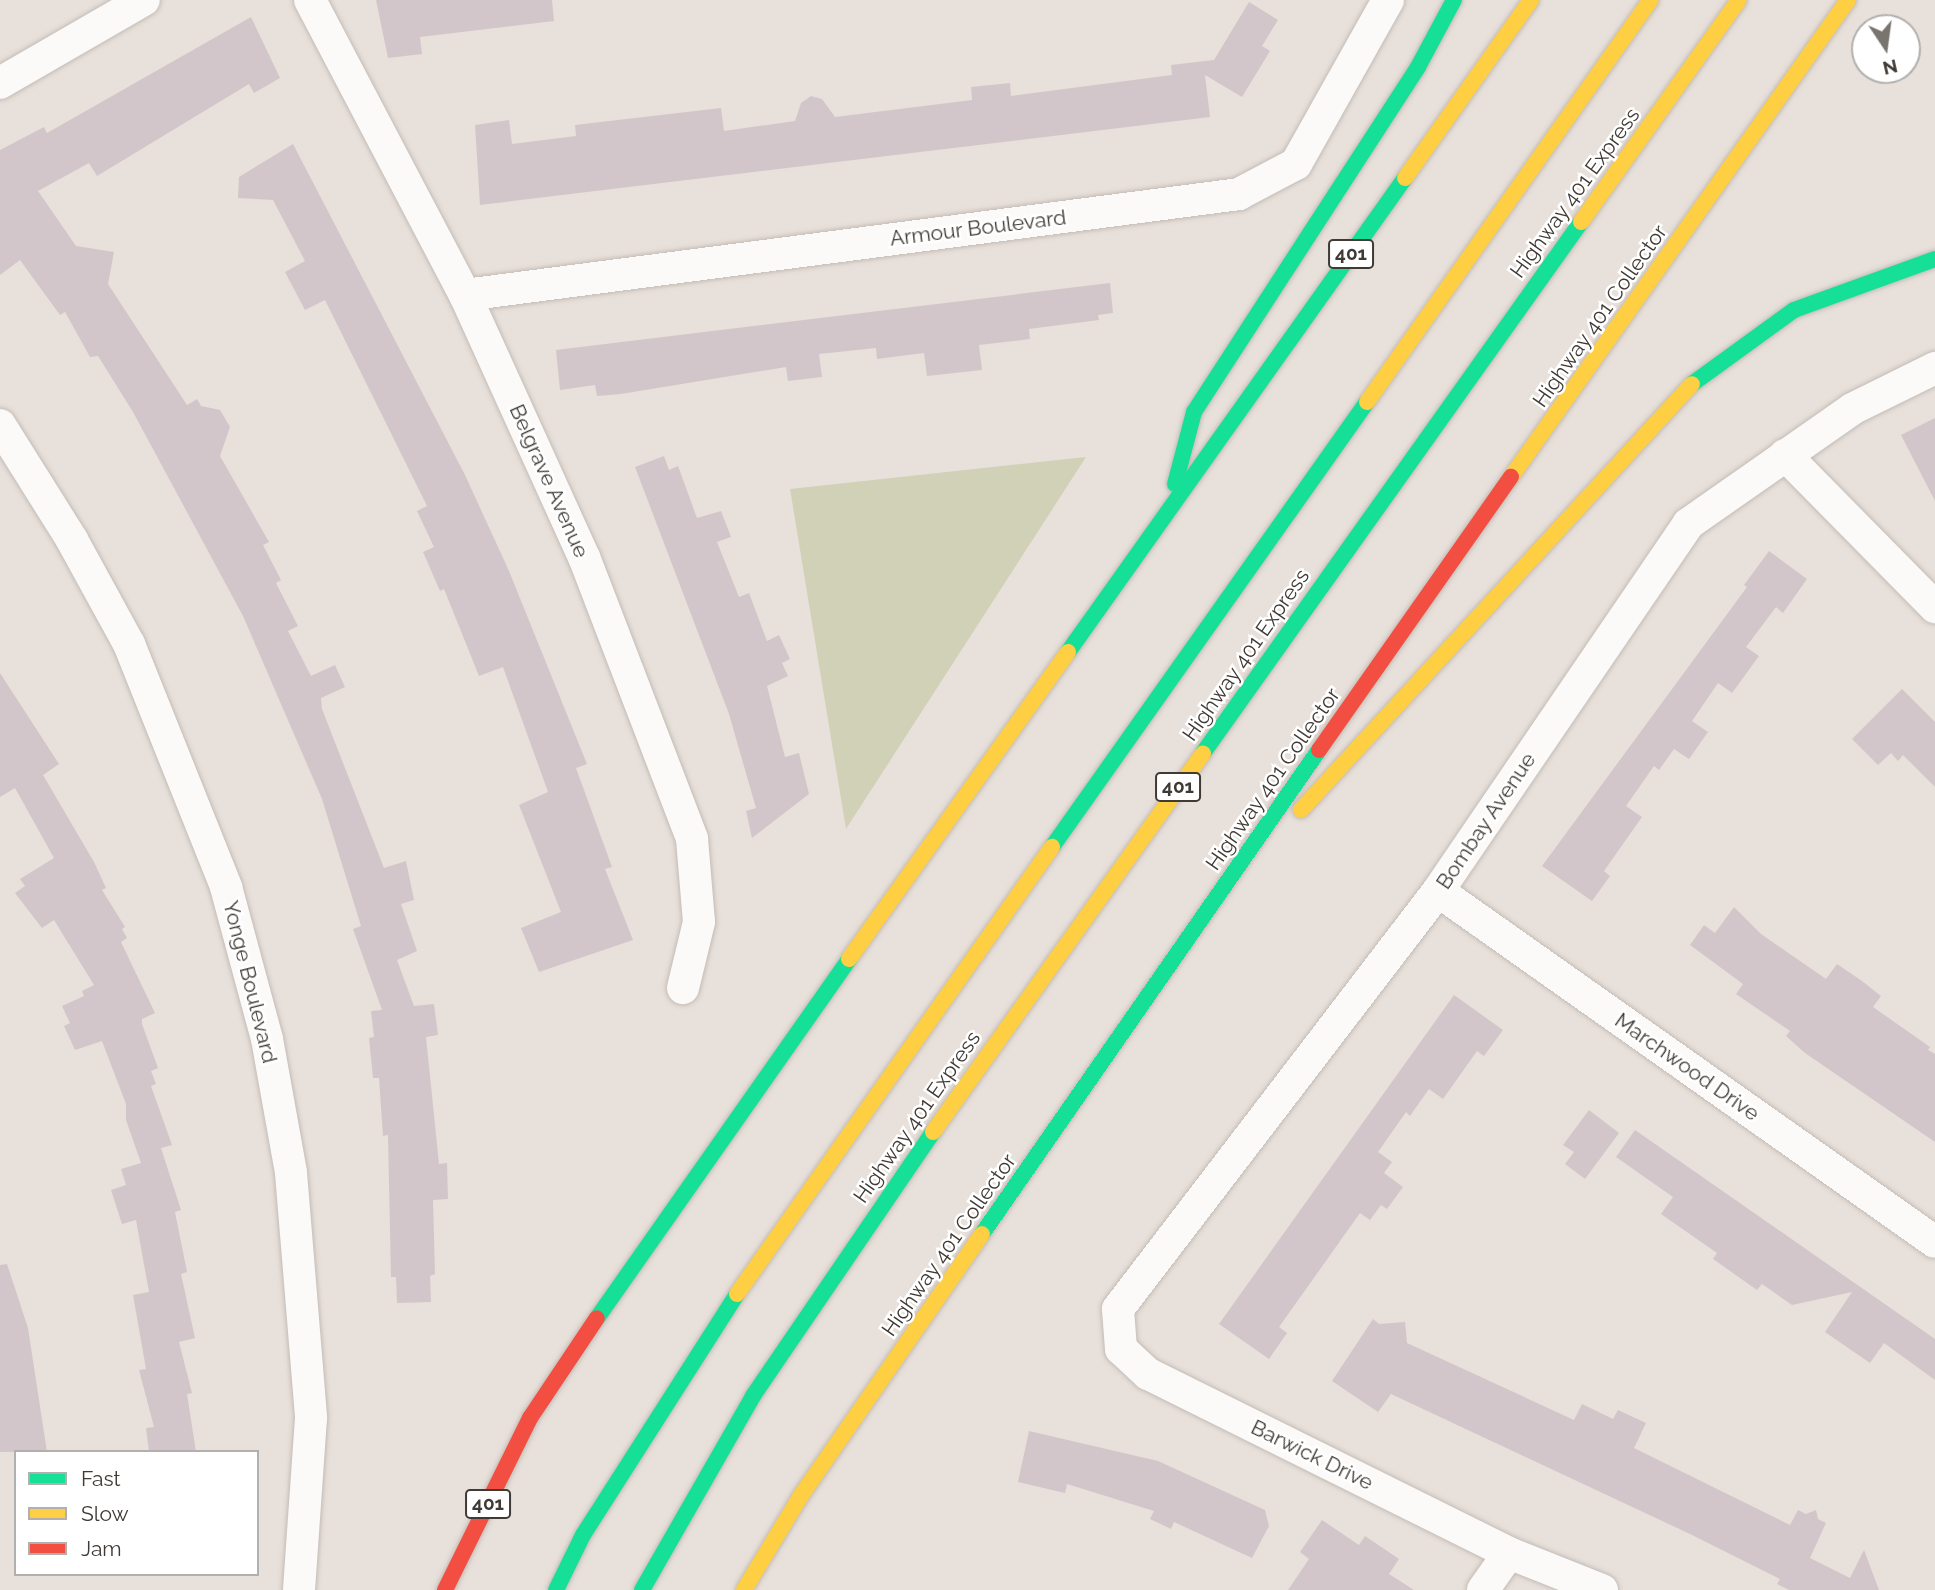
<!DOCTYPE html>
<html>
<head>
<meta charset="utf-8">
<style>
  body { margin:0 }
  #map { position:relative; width:1935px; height:1590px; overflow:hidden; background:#e8e0da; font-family:Raleway,sans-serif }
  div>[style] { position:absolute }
  .green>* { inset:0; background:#d1d1b8 }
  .building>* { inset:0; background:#d3c6ca }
  .roads { filter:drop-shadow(0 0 2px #c3bcb7) drop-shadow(0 0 2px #c3bcb7) }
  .street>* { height:32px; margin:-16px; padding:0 16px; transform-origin:16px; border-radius:16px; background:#fcfaf9 }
  .fast>* { height:16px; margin:-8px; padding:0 8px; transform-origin:8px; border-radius:8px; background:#16e098 }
  .slow>* { height:16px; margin:-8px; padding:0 8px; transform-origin:8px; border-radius:8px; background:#ffcf43 }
  .jam>* { height:16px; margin:-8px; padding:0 8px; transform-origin:8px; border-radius:8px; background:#f24e42 }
  span { translate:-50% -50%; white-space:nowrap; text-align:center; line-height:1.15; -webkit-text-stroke:5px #fff; paint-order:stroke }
  .shield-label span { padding:2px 5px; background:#fff; border:2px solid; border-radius:5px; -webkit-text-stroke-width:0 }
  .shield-label { font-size:19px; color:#3f3a35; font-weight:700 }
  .street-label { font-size:21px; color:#3f3a35 }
  .legend { position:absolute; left:14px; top:1450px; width:245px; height:126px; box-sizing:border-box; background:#fff; border:2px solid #b2b0ae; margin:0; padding:9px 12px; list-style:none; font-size:21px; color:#3f3a35 }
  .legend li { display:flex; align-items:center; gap:14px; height:35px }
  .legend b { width:35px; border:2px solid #b2b0ae }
  .north { position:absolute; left:1851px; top:14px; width:70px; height:70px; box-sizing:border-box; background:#fff; border:2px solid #b2b0ae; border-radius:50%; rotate:167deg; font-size:19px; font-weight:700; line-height:28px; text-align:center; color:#3f3a35 }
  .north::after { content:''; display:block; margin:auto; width:24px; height:32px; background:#7a746f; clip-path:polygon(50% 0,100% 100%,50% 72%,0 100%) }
</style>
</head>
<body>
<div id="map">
  <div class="green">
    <i style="clip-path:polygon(1086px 457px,846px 829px,790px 489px)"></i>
  </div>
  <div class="building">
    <i style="clip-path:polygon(376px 0,552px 0,554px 21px,420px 37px,422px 54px,388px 58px)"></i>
    <i style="clip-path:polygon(1249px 2px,1278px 20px,1262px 46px,1270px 51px,1242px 97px,1205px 75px,1210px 117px,480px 205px,475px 125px,509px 120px,512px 144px,576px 136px,575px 125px,721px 108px,724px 131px,795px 121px,801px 103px,811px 96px,822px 99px,835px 117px,972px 100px,971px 87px,1010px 83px,1011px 96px,1172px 75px,1171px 65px,1214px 60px)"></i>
    <i style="clip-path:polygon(251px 17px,280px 78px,254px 93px,249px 84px,97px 176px,89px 163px,38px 191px,76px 246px,114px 252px,108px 284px,187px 405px,197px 399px,201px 406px,220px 410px,230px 427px,220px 456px,269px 542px,263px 545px,281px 580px,276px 583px,298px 626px,288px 631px,311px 676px,335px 665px,345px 687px,321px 698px,322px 709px,384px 868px,406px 861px,414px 900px,401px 904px,417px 951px,397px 960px,414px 1006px,434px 1004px,438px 1035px,426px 1037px,439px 1164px,447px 1163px,448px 1199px,433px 1200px,435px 1274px,430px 1276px,431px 1302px,397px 1303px,396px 1277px,391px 1277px,388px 1135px,383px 1136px,379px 1078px,373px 1078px,369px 1038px,374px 1037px,371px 1011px,382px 1010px,353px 929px,361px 926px,322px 799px,243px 616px,133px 412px,98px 356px,90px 357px,65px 312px,60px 315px,20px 260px,0 275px,0 150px,44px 127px,47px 133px)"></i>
    <i style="clip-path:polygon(293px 144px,465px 475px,509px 571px,587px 764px,576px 768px,612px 867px,605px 869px,633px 940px,539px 972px,521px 928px,561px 912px,519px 805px,548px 792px,503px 667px,479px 676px,444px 589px,440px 591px,423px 552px,434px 547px,417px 511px,427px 506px,325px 300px,305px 310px,285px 272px,305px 261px,273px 200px,238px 198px,239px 177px)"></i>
    <i style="clip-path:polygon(1110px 283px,1113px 313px,1098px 315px,1099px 320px,1029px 329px,1030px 339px,979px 345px,982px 370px,927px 376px,924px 353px,877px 359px,876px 348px,819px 354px,822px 377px,788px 381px,786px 367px,621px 394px,597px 396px,595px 385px,560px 390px,556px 350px)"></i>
    <i style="clip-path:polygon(1935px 418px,1935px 501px,1901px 435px)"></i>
    <i style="clip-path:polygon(664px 456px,669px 470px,678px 466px,697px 518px,721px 511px,731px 537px,717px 542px,739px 597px,749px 593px,767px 641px,779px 635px,790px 659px,782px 663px,788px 676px,767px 686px,785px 757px,799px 753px,809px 794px,752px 838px,746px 811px,756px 808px,729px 714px,635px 467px)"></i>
    <i style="clip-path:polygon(1769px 551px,1807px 579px,1783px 613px,1776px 607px,1746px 647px,1759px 656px,1732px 693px,1718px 683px,1692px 721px,1708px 732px,1689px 759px,1674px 749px,1659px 770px,1654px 766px,1626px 806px,1642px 817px,1604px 871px,1610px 876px,1592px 901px,1542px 866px,1747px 587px,1744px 585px)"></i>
    <i style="clip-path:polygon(0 673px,59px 764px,43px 775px,94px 862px,106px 888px,102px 890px,125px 927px,122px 929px,127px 938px,121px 942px,155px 1013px,142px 1019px,142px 1024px,158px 1068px,151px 1071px,156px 1084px,151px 1086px,172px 1145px,161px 1148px,181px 1210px,175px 1212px,187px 1272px,181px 1274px,195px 1338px,179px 1342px,192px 1393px,187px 1394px,196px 1452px,149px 1452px,146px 1428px,154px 1427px,139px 1370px,146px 1369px,133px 1295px,149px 1292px,136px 1220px,122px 1224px,111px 1190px,126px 1185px,121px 1169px,141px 1163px,126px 1120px,126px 1104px,102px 1041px,75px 1050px,64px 1026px,70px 1023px,62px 1006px,84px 996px,82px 991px,94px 985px,54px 920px,42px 928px,15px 893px,25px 886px,20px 879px,54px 858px,15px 788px,0 797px)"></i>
    <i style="clip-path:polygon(1902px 689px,1935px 722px,1935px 787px,1903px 755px,1898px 761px,1891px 753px,1878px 765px,1852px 739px)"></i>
    <i style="clip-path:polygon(1734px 907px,1761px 934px,1826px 979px,1837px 964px,1862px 981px,1881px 996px,1873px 1007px,1930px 1047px,1928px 1050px,1935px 1054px,1935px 1142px,1805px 1053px,1786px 1036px,1790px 1031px,1736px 994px,1743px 984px,1690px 945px,1704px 925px,1715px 933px)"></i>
    <i style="clip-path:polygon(1454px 995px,1503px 1030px,1484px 1056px,1477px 1051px,1443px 1099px,1429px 1089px,1410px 1116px,1406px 1112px,1378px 1152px,1392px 1162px,1384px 1173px,1403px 1187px,1387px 1209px,1381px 1205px,1370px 1220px,1360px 1213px,1279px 1327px,1287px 1333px,1269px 1359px,1219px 1324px)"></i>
    <i style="clip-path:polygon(1589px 1110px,1619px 1133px,1585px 1179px,1565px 1164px,1574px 1152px,1563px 1145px)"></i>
    <i style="clip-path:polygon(1635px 1130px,1935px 1339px,1935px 1380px,1884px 1343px,1870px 1363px,1825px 1332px,1852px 1292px,1792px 1305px,1762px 1284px,1757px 1290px,1713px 1259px,1717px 1253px,1661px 1214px,1673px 1197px,1616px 1157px)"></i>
    <i style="clip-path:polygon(7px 1264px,28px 1328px,47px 1452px,0 1452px,0 1265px)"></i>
    <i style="clip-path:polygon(1373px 1319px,1379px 1324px,1405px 1322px,1407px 1343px,1574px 1420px,1582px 1404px,1613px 1419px,1618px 1410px,1646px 1423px,1634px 1448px,1790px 1525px,1798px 1510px,1806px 1514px,1816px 1510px,1818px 1519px,1826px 1523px,1810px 1558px,1850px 1578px,1864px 1550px,1879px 1590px,1789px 1590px,1777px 1584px,1780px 1579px,1690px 1534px,1391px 1394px,1378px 1412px,1332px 1381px)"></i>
    <i style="clip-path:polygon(1029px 1431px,1158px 1461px,1265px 1510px,1269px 1526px,1252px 1558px,1174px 1522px,1171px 1529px,1150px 1519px,1154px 1511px,1067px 1484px,1065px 1493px,1018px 1482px)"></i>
    <i style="clip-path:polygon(1322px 1520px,1359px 1545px,1365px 1536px,1399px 1559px,1389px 1574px,1414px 1590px,1288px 1590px,1309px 1559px,1300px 1552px)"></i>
  </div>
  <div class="roads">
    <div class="street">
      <i style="left:310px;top:0;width:333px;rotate:62.3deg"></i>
      <i style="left:465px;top:295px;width:288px;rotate:65.6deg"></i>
      <i style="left:584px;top:557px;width:302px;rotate:69deg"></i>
      <i style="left:692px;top:839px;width:83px;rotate:85.2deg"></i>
      <i style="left:699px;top:922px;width:68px;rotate:103.6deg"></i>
      <i style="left:0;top:83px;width:166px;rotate:-30deg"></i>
      <i style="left:465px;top:295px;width:781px;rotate:-7.43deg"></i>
      <i style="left:1239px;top:194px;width:64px;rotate:-27.8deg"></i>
      <i style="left:1296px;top:164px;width:188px;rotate:-60.7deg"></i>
      <i style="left:0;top:425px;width:136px;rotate:57.9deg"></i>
      <i style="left:72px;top:540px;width:119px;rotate:61.3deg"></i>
      <i style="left:129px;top:644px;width:262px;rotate:68.2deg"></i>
      <i style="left:226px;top:887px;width:157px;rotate:74.9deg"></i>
      <i style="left:267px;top:1039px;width:136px;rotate:79.8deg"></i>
      <i style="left:291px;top:1173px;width:246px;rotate:85.3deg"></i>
      <i style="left:311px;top:1418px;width:172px;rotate:94deg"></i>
      <i style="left:1785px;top:455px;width:214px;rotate:45.4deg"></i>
      <i style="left:1438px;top:891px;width:608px;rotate:35.23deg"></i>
      <i style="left:1483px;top:1590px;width:45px;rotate:-54.9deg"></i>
      <i style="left:1602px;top:1590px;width:100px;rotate:-158.3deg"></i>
      <i style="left:1509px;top:1553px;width:403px;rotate:-153.6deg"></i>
      <i style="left:1148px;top:1374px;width:37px;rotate:-137deg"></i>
      <i style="left:1121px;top:1349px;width:40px;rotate:-94.3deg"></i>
      <i style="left:1118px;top:1309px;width:526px;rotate:-52.56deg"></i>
      <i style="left:1438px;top:891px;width:444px;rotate:-55.7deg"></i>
      <i style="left:1688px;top:524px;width:200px;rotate:-35deg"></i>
      <i style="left:1852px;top:409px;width:93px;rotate:-26.3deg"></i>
    </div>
    <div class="fast">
      <i style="left:1692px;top:384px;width:126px;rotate:-36deg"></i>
      <i style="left:1794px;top:310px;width:150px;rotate:-19.9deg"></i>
      <i style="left:1175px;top:484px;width:74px;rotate:-75.2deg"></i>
      <i style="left:1194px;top:412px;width:411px;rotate:-57deg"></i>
      <i style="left:1418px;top:67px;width:76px;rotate:-61.8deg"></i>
      <i style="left:1068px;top:652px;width:582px;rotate:-54.59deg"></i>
      <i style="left:1203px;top:753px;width:652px;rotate:-54.55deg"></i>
      <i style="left:1052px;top:847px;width:545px;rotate:-54.71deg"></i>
      <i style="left:982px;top:1234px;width:590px;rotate:-55.15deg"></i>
      <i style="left:597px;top:1318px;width:439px;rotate:-54.9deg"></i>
      <i style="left:556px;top:1590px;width:61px;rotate:-63.9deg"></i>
      <i style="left:583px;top:1535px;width:286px;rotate:-57.4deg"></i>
      <i style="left:642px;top:1590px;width:224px;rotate:-60.2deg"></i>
      <i style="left:753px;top:1396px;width:320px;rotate:-55.7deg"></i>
    </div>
    <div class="slow">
      <i style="left:1405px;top:178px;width:218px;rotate:-54.7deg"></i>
      <i style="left:1581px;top:222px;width:272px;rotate:-54.6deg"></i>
      <i style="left:1367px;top:402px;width:492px;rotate:-54.8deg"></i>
      <i style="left:1511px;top:477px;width:584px;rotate:-54.76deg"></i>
      <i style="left:1301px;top:810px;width:578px;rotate:-47.45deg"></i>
      <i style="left:849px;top:959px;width:377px;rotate:-54.5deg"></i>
      <i style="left:933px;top:1132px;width:465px;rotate:-54.5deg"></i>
      <i style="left:737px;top:1294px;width:547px;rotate:-54.83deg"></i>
      <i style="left:744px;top:1590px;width:112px;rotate:-58.9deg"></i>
      <i style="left:802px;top:1494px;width:316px;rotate:-55.3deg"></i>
    </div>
    <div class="jam">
      <i style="left:1319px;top:750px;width:334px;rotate:-54.9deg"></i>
      <i style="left:445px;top:1590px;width:192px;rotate:-63.7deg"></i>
      <i style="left:530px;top:1418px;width:120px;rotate:-56.2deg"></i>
    </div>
  </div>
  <div class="shield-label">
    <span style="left:1351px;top:254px">401</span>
    <span style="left:1178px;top:787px">401</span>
    <span style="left:488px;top:1504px">401</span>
  </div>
  <div class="street-label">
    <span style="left:1575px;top:193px;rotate:-54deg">Highway 401 Express</span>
    <span style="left:978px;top:228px;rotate:-7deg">Armour Boulevard</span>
    <span style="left:1600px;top:316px;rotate:-55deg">Highway 401 Collector</span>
    <span style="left:549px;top:481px;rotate:66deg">Belgrave Avenue</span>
    <span style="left:1246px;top:655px;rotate:-55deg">Highway 401 Express</span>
    <span style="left:1273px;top:779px;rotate:-55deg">Highway 401 Collector</span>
    <span style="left:1486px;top:821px;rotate:-56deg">Bombay Avenue</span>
    <span style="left:250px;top:982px;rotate:76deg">Yonge Boulevard</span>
    <span style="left:1687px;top:1067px;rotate:35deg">Marchwood Drive</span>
    <span style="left:917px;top:1117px;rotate:-55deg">Highway 401 Express</span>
    <span style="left:949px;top:1245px;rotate:-55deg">Highway 401 Collector</span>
    <span style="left:1312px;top:1455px;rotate:26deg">Barwick Drive</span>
  </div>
  <ul class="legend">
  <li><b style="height:9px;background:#16e098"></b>Fast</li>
  <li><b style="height:9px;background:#ffcf43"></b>Slow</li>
  <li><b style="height:9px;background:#f24e42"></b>Jam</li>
  </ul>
  <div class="north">N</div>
</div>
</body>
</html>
